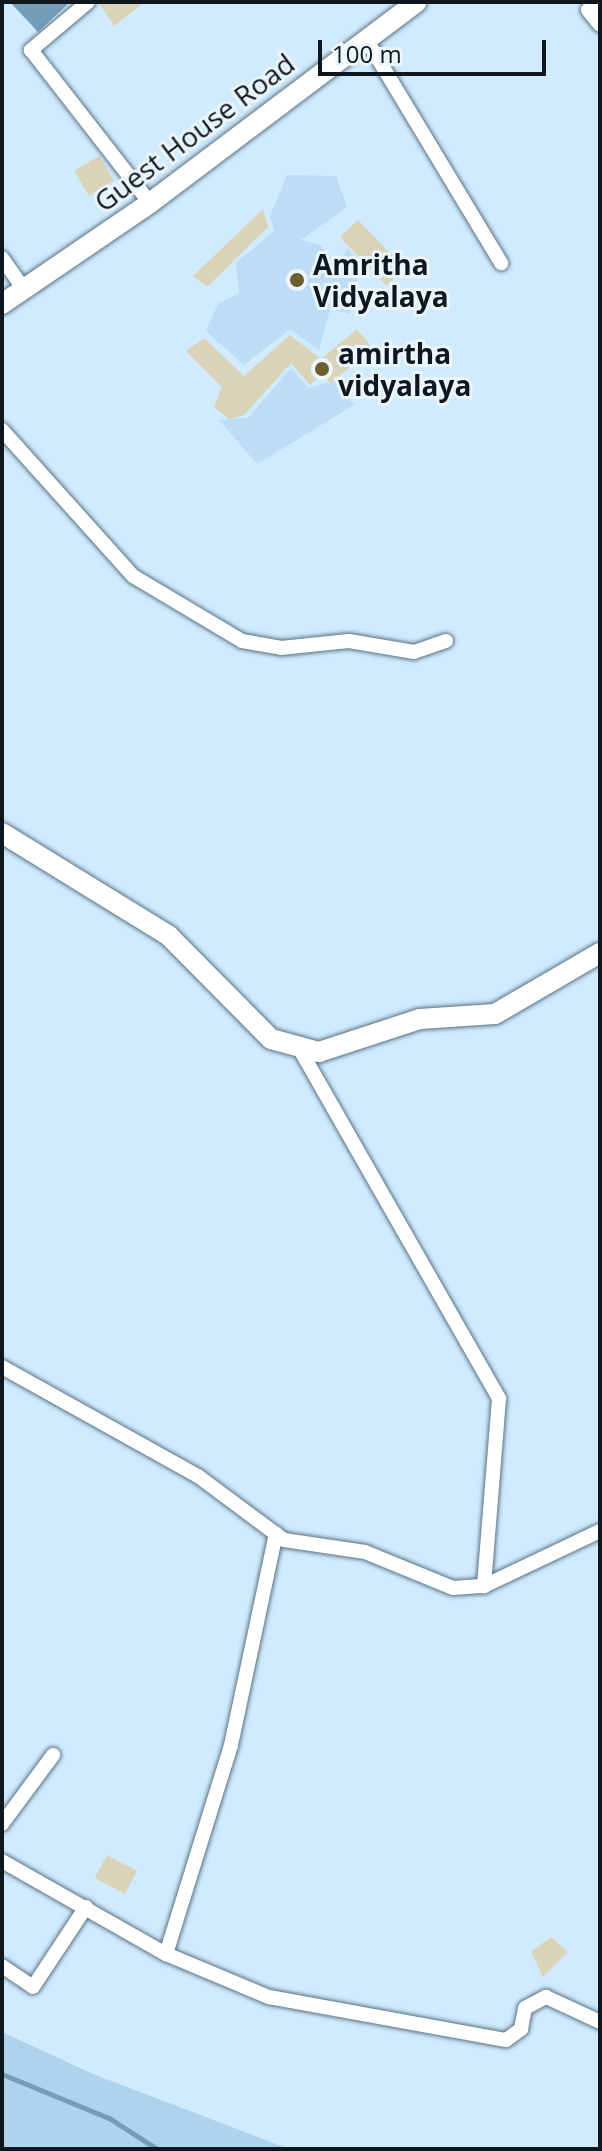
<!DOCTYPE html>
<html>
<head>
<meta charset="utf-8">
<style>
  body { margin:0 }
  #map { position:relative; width:602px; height:2151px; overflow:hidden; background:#d0ebfe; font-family:"Open Sans",sans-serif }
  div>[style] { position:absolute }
  .built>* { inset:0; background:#bcddf5 }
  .green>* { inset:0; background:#aed3ed }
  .water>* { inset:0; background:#759db8 }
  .stream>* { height:5px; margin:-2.5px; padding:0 2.5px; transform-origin:2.5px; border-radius:2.5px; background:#759db8 }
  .building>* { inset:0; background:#dbd3b7; transform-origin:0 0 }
  .roads { filter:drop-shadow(0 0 2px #5b7384) drop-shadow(0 0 2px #5b7384) }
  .street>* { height:14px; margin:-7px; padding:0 7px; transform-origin:7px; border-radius:7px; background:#fff }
  .secondary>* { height:20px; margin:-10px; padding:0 10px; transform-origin:10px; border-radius:10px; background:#fff }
  .dots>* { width:22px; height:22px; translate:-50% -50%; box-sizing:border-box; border:4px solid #ebf5fd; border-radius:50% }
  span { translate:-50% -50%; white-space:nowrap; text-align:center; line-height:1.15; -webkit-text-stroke:6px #ebf5fd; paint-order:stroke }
  .street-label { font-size:28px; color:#0d171d }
  .poi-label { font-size:28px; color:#0d171d; font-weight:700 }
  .left { translate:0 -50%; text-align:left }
  .frame { position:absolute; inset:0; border:4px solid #0d171d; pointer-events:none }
  .scale { position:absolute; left:318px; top:40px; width:228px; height:36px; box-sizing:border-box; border:4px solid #0d171d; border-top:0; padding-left:10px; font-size:24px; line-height:28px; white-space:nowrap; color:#0d171d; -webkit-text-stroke:6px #ebf5fd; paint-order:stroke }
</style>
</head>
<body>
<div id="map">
  <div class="built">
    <i style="clip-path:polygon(287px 175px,336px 176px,347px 207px,301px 240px,320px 245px,337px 264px,348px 248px,360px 266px,350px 314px,330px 309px,319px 350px,290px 329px,244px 365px,206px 331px,218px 304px,239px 293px,236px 263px,274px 231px,270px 216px)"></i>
    <i style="clip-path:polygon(291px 368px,309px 388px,337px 380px,354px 405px,257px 464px,219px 420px,248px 418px)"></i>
  </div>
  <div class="green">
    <i style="clip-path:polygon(2px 2032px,93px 2074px,289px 2149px,2px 2149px)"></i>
  </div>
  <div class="water">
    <i style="clip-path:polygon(10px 2px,70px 2px,38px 32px)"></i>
  </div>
  <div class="stream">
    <i style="left:2px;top:2074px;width:116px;rotate:22.4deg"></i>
    <i style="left:109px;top:2118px;width:57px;rotate:32.9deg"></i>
  </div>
  <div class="building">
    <i style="clip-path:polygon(98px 2px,144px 2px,114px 26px)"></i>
    <i style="left:99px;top:156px;width:29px;height:29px;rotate:59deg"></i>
    <i style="clip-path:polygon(263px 209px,268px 227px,207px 287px,193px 276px)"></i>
    <i style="left:358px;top:220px;width:67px;height:25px;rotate:46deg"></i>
    <i style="clip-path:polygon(357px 329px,373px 349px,330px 383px,322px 374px,310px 385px,291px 363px,244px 415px,229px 419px,214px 407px,222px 387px,186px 351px,204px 338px,244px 376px,290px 335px,321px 359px)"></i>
    <i style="left:107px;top:1855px;width:34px;height:26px;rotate:28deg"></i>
    <i style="clip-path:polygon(551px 1937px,568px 1952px,543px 1977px,531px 1952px)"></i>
  </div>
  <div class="roads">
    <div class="street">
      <i style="left:88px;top:2px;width:75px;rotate:139.9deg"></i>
      <i style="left:31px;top:50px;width:194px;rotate:52.1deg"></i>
      <i style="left:596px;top:2px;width:11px;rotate:135deg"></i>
      <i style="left:588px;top:10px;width:19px;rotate:51deg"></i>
      <i style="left:366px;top:39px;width:262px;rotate:58.9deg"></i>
      <i style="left:2px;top:258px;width:38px;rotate:55deg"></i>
      <i style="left:2px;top:430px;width:196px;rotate:48.1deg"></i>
      <i style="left:133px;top:576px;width:127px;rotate:30.8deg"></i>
      <i style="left:242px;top:641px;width:40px;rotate:10deg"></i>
      <i style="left:281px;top:648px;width:68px;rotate:-5.9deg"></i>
      <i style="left:349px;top:641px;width:66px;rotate:9.6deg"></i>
      <i style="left:414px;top:652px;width:34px;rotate:-19deg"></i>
      <i style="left:298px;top:1046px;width:406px;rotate:60.3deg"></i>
      <i style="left:499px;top:1399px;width:188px;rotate:94.6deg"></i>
      <i style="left:2px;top:1367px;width:224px;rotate:29.1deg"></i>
      <i style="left:198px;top:1476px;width:107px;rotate:36.7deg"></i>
      <i style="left:284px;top:1540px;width:82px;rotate:8.4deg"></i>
      <i style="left:365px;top:1552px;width:95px;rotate:22.2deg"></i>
      <i style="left:453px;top:1588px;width:31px;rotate:-4deg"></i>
      <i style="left:484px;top:1586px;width:128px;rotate:-25.4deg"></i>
      <i style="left:2px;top:1824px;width:86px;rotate:-53.5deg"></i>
      <i style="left:2px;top:1861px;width:189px;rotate:29.6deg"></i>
      <i style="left:166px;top:1954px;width:112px;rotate:22.7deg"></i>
      <i style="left:269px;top:1997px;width:241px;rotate:10.3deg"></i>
      <i style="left:506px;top:2040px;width:19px;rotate:-36deg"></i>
      <i style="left:521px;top:2029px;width:21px;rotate:-79deg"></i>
      <i style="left:525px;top:2008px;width:24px;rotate:-28deg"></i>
      <i style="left:546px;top:1997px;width:60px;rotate:24.8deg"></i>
      <i style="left:166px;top:1954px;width:219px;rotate:-72.7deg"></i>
      <i style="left:231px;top:1745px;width:216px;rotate:-78deg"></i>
      <i style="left:2px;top:1966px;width:37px;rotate:34deg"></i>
      <i style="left:33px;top:1987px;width:96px;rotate:-56.5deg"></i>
    </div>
    <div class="secondary">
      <i style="left:2px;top:304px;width:179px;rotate:-34.3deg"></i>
      <i style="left:150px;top:203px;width:334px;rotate:-37deg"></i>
      <i style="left:2px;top:833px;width:195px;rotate:31.6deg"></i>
      <i style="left:168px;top:935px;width:146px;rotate:45.3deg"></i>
      <i style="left:271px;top:1039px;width:50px;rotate:15.2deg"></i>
      <i style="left:319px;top:1052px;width:106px;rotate:-18.1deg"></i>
      <i style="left:420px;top:1019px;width:75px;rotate:-3.8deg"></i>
      <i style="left:495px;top:1014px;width:121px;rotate:-30.2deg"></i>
    </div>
  </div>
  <div class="dots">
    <i style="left:297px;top:280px;background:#6d5f2c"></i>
    <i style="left:322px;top:369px;background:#6d5f2c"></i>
  </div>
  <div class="street-label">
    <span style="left:194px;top:132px;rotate:-37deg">Guest House Road</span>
  </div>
  <div class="poi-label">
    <span class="left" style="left:313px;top:280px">Amritha<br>Vidyalaya</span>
    <span class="left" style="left:338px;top:369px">amirtha<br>vidyalaya</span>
  </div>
  <div class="frame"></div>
  <div class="scale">100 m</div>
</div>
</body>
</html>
